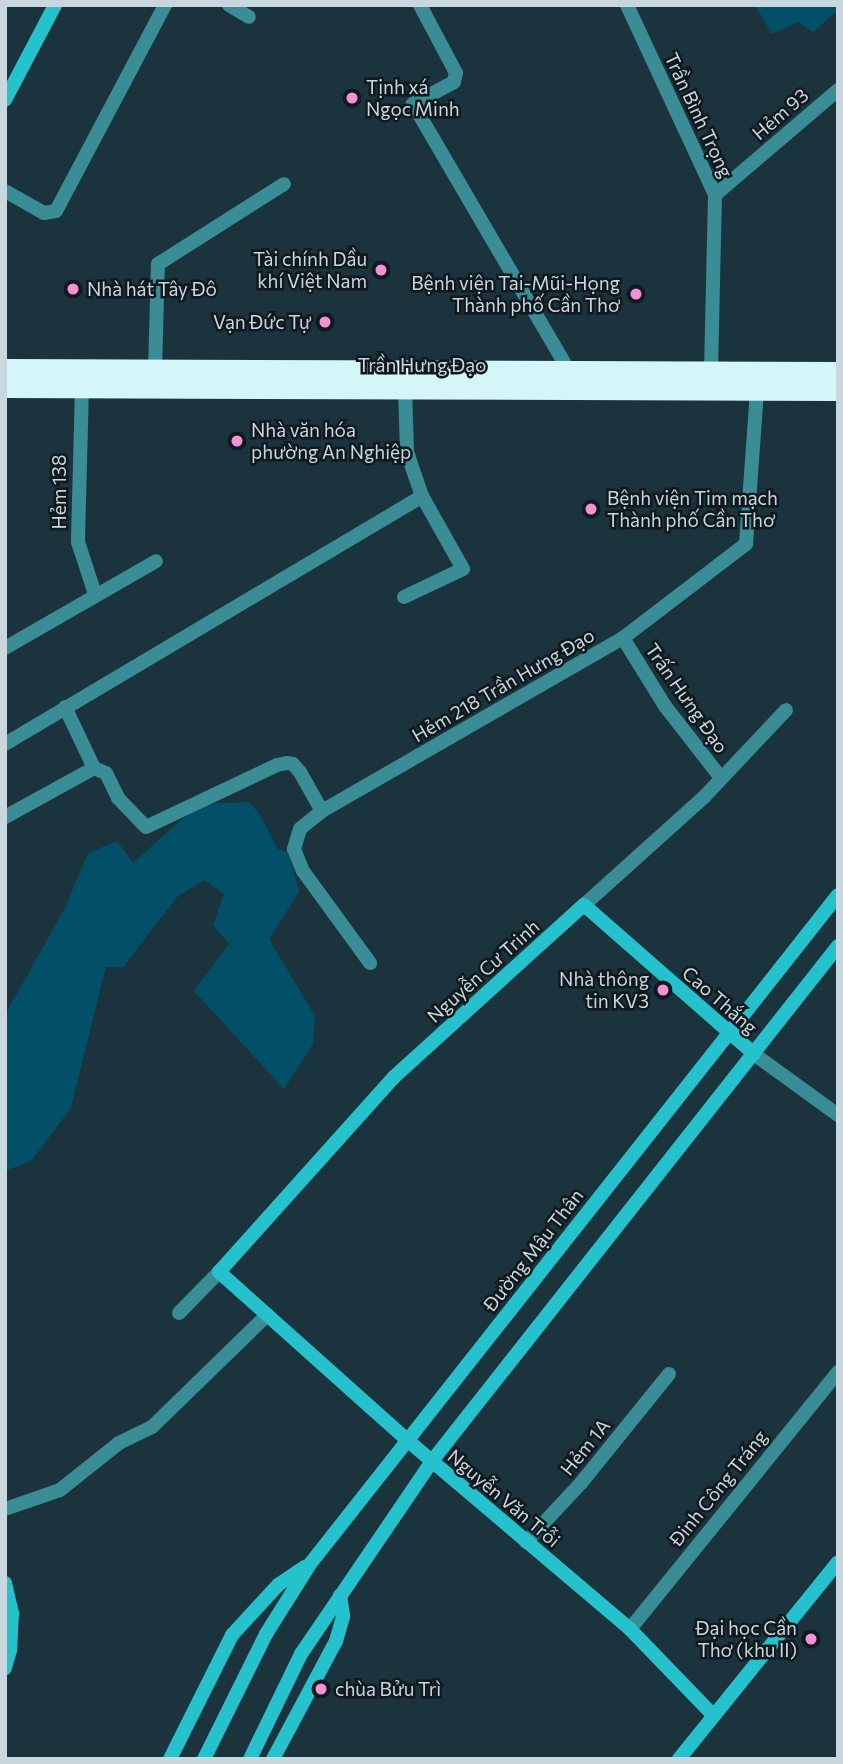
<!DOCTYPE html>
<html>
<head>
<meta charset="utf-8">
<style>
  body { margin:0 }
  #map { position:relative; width:843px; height:1764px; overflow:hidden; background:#1b333d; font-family:Commissioner,sans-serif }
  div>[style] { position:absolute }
  .green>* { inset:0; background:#015068 }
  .street>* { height:14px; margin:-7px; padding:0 7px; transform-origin:7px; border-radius:7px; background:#3a8d94 }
  .secondary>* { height:14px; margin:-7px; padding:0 7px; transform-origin:7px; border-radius:7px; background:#25c2ce }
  .highway>* { height:21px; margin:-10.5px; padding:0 10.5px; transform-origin:10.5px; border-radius:10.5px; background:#d4f6f9 }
  .dots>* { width:19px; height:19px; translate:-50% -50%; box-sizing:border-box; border:4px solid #0f191e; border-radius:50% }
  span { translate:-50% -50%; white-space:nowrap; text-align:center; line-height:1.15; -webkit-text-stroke:5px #0f191e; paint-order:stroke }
  .poi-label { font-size:19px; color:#c9d7de }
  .left { translate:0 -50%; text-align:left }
  .right { translate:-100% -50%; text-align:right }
  .street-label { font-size:19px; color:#c9d7de }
  .frame { position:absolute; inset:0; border:7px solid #c9d7de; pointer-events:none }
</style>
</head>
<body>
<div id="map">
  <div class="green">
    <i style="clip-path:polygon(755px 5px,838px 5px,838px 10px,813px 32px,798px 22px,772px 34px)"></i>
    <i style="clip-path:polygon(249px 802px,260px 815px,278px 849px,289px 852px,299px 892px,269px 939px,315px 1016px,313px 1044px,284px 1089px,194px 991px,229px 944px,213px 925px,224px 894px,204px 880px,178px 896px,123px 967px,106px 967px,71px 1108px,32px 1160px,6px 1171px,5px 1266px,5px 1015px,66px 906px,88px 853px,117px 841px,133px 863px,199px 804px)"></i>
  </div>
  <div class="street">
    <i style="left:229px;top:5px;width:23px;rotate:31deg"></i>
    <i style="left:420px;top:5px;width:77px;rotate:62.1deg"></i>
    <i style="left:456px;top:73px;width:9px;rotate:103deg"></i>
    <i style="left:454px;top:82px;width:47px;rotate:151.8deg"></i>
    <i style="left:413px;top:104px;width:309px;rotate:59.7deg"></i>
    <i style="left:627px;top:5px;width:209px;rotate:65.1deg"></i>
    <i style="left:715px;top:195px;width:176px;rotate:91.3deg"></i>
    <i style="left:5px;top:191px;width:45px;rotate:29.4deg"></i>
    <i style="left:44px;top:213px;width:12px;rotate:-9deg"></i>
    <i style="left:56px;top:211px;width:233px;rotate:-62.1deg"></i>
    <i style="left:715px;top:195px;width:162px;rotate:-40.5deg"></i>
    <i style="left:155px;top:370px;width:106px;rotate:-88.4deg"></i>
    <i style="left:158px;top:264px;width:149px;rotate:-32.4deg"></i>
    <i style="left:82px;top:387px;width:155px;rotate:91.5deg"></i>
    <i style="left:78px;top:542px;width:55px;rotate:71.9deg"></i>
    <i style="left:404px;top:597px;width:65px;rotate:-25.4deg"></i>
    <i style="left:463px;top:569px;width:84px;rotate:-119.3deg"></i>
    <i style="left:422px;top:496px;width:21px;rotate:-109deg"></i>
    <i style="left:415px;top:476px;width:25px;rotate:-108deg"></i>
    <i style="left:407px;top:452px;width:64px;rotate:-91.8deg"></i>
    <i style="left:623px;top:638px;width:80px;rotate:58.3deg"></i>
    <i style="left:665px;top:706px;width:91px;rotate:52.1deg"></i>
    <i style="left:5px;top:648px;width:174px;rotate:-29.9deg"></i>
    <i style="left:65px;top:707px;width:68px;rotate:64.6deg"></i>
    <i style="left:94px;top:768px;width:13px;rotate:23deg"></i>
    <i style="left:106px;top:773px;width:28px;rotate:64deg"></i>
    <i style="left:118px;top:798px;width:40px;rotate:46deg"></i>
    <i style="left:146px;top:827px;width:145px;rotate:-25.3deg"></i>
    <i style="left:277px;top:765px;width:10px;rotate:-11deg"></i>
    <i style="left:287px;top:763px;width:6px;rotate:9deg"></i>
    <i style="left:293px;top:764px;width:11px;rotate:49deg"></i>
    <i style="left:300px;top:772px;width:45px;rotate:60.6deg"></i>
    <i style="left:322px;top:811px;width:347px;rotate:-29.9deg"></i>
    <i style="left:623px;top:638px;width:155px;rotate:-37.4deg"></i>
    <i style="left:746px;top:544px;width:155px;rotate:-85.9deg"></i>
    <i style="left:5px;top:744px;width:485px;rotate:-30.7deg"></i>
    <i style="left:322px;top:811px;width:28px;rotate:141deg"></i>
    <i style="left:300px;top:829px;width:21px;rotate:107deg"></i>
    <i style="left:294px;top:849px;width:24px;rotate:68deg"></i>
    <i style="left:303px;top:871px;width:114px;rotate:53.9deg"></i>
    <i style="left:5px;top:817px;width:102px;rotate:-28.8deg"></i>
    <i style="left:584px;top:905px;width:163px;rotate:-42deg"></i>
    <i style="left:705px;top:796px;width:118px;rotate:-46.7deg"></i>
    <i style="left:754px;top:1054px;width:104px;rotate:36deg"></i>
    <i style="left:179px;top:1313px;width:57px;rotate:-45.7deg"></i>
    <i style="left:5px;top:1509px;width:58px;rotate:-19.1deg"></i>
    <i style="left:60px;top:1490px;width:75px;rotate:-38.5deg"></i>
    <i style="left:119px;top:1443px;width:37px;rotate:-26deg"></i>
    <i style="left:152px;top:1427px;width:161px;rotate:-44.2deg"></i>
    <i style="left:526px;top:1542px;width:81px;rotate:-47deg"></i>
    <i style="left:581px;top:1483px;width:140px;rotate:-51.1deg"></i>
    <i style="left:630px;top:1629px;width:331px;rotate:-51deg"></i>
  </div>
  <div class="secondary">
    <i style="left:5px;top:100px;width:107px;rotate:-62.2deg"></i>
    <i style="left:5px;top:1583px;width:31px;rotate:77deg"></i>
    <i style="left:12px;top:1613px;width:37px;rotate:93deg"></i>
    <i style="left:10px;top:1650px;width:19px;rotate:106deg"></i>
    <i style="left:712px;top:1714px;width:118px;rotate:-134deg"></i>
    <i style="left:630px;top:1629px;width:294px;rotate:-139.7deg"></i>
    <i style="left:406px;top:1439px;width:251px;rotate:-138.2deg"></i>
    <i style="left:219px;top:1272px;width:262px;rotate:-48.1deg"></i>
    <i style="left:394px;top:1077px;width:256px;rotate:-42.2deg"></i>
    <i style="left:584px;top:905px;width:226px;rotate:41.2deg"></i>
    <i style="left:170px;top:1759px;width:139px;rotate:-63.4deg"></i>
    <i style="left:232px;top:1635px;width:68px;rotate:-47.4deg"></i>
    <i style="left:278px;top:1585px;width:32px;rotate:-34deg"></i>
    <i style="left:204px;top:1759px;width:140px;rotate:-63.6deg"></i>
    <i style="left:266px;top:1634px;width:83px;rotate:-57.8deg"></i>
    <i style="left:310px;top:1564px;width:852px;rotate:-51.72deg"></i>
    <i style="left:250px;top:1759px;width:117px;rotate:-64.1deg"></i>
    <i style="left:301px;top:1654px;width:233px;rotate:-55.8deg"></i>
    <i style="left:432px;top:1461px;width:656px;rotate:-51.75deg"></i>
    <i style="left:273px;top:1759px;width:134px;rotate:-61.9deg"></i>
    <i style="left:336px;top:1641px;width:26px;rotate:-74deg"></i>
    <i style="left:343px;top:1616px;width:21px;rotate:-98deg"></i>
    <i style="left:679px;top:1759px;width:253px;rotate:-51.1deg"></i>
  </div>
  <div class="highway">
    <i style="left:5px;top:369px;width:833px;rotate:0.21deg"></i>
    <i style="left:5px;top:387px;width:833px;rotate:0.21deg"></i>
  </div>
  <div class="dots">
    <i style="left:352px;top:98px;background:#f491d4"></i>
    <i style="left:381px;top:270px;background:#f491d4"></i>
    <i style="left:73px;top:289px;background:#f491d4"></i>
    <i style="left:636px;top:294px;background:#f491d4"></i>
    <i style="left:325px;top:322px;background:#f491d4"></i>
    <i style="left:237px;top:441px;background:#f491d4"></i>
    <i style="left:591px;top:509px;background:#f491d4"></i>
    <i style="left:663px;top:990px;background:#f491d4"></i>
    <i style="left:811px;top:1639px;background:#f491d4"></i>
    <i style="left:321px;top:1689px;background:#f491d4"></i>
  </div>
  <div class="poi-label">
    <span class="left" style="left:366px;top:98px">Tịnh xá<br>Ngọc Minh</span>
    <span class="right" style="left:367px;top:270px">Tài chính Dầu<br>khí Việt Nam</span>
    <span class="right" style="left:620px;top:294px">Bệnh viện Tai-Mũi-Họng<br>Thành phố Cần Thơ</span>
    <span class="left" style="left:87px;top:289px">Nhà hát Tây Đô</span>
    <span class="right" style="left:311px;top:322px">Vạn Đức Tự</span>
    <span class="left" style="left:251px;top:441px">Nhà văn hóa<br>phường An Nghiệp</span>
    <span class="left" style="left:607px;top:509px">Bệnh viện Tim mạch<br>Thành phố Cần Thơ</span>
    <span class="right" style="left:649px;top:990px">Nhà thông<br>tin KV3</span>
    <span class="right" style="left:797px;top:1639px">Đại học Cần<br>Thơ (khu II)</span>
    <span class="left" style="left:335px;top:1689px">chùa Bửu Trì</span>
  </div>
  <div class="street-label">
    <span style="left:780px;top:114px;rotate:-41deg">Hẻm 93</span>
    <span style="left:699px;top:115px;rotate:65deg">Trần Bình Trọng</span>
    <span style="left:422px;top:365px">Trần Hưng Đạo</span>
    <span style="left:59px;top:492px;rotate:-90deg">Hẻm 138</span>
    <span style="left:503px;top:685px;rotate:-30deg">Hẻm 218 Trần Hưng Đạo</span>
    <span style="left:687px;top:698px;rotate:55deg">Trấn Hưng Đạo</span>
    <span style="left:483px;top:971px;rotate:-42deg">Nguyễn Cư Trinh</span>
    <span style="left:720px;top:1000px;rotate:41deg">Cao Thắng</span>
    <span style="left:533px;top:1250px;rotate:-52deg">Đường Mậu Thân</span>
    <span style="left:585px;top:1447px;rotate:-51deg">Hẻm 1A</span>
    <span style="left:718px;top:1488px;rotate:-51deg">Đinh Công Tráng</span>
    <span style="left:504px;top:1498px;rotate:40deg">Nguyễn Văn Trỗi</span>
  </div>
  <div class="frame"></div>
</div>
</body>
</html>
